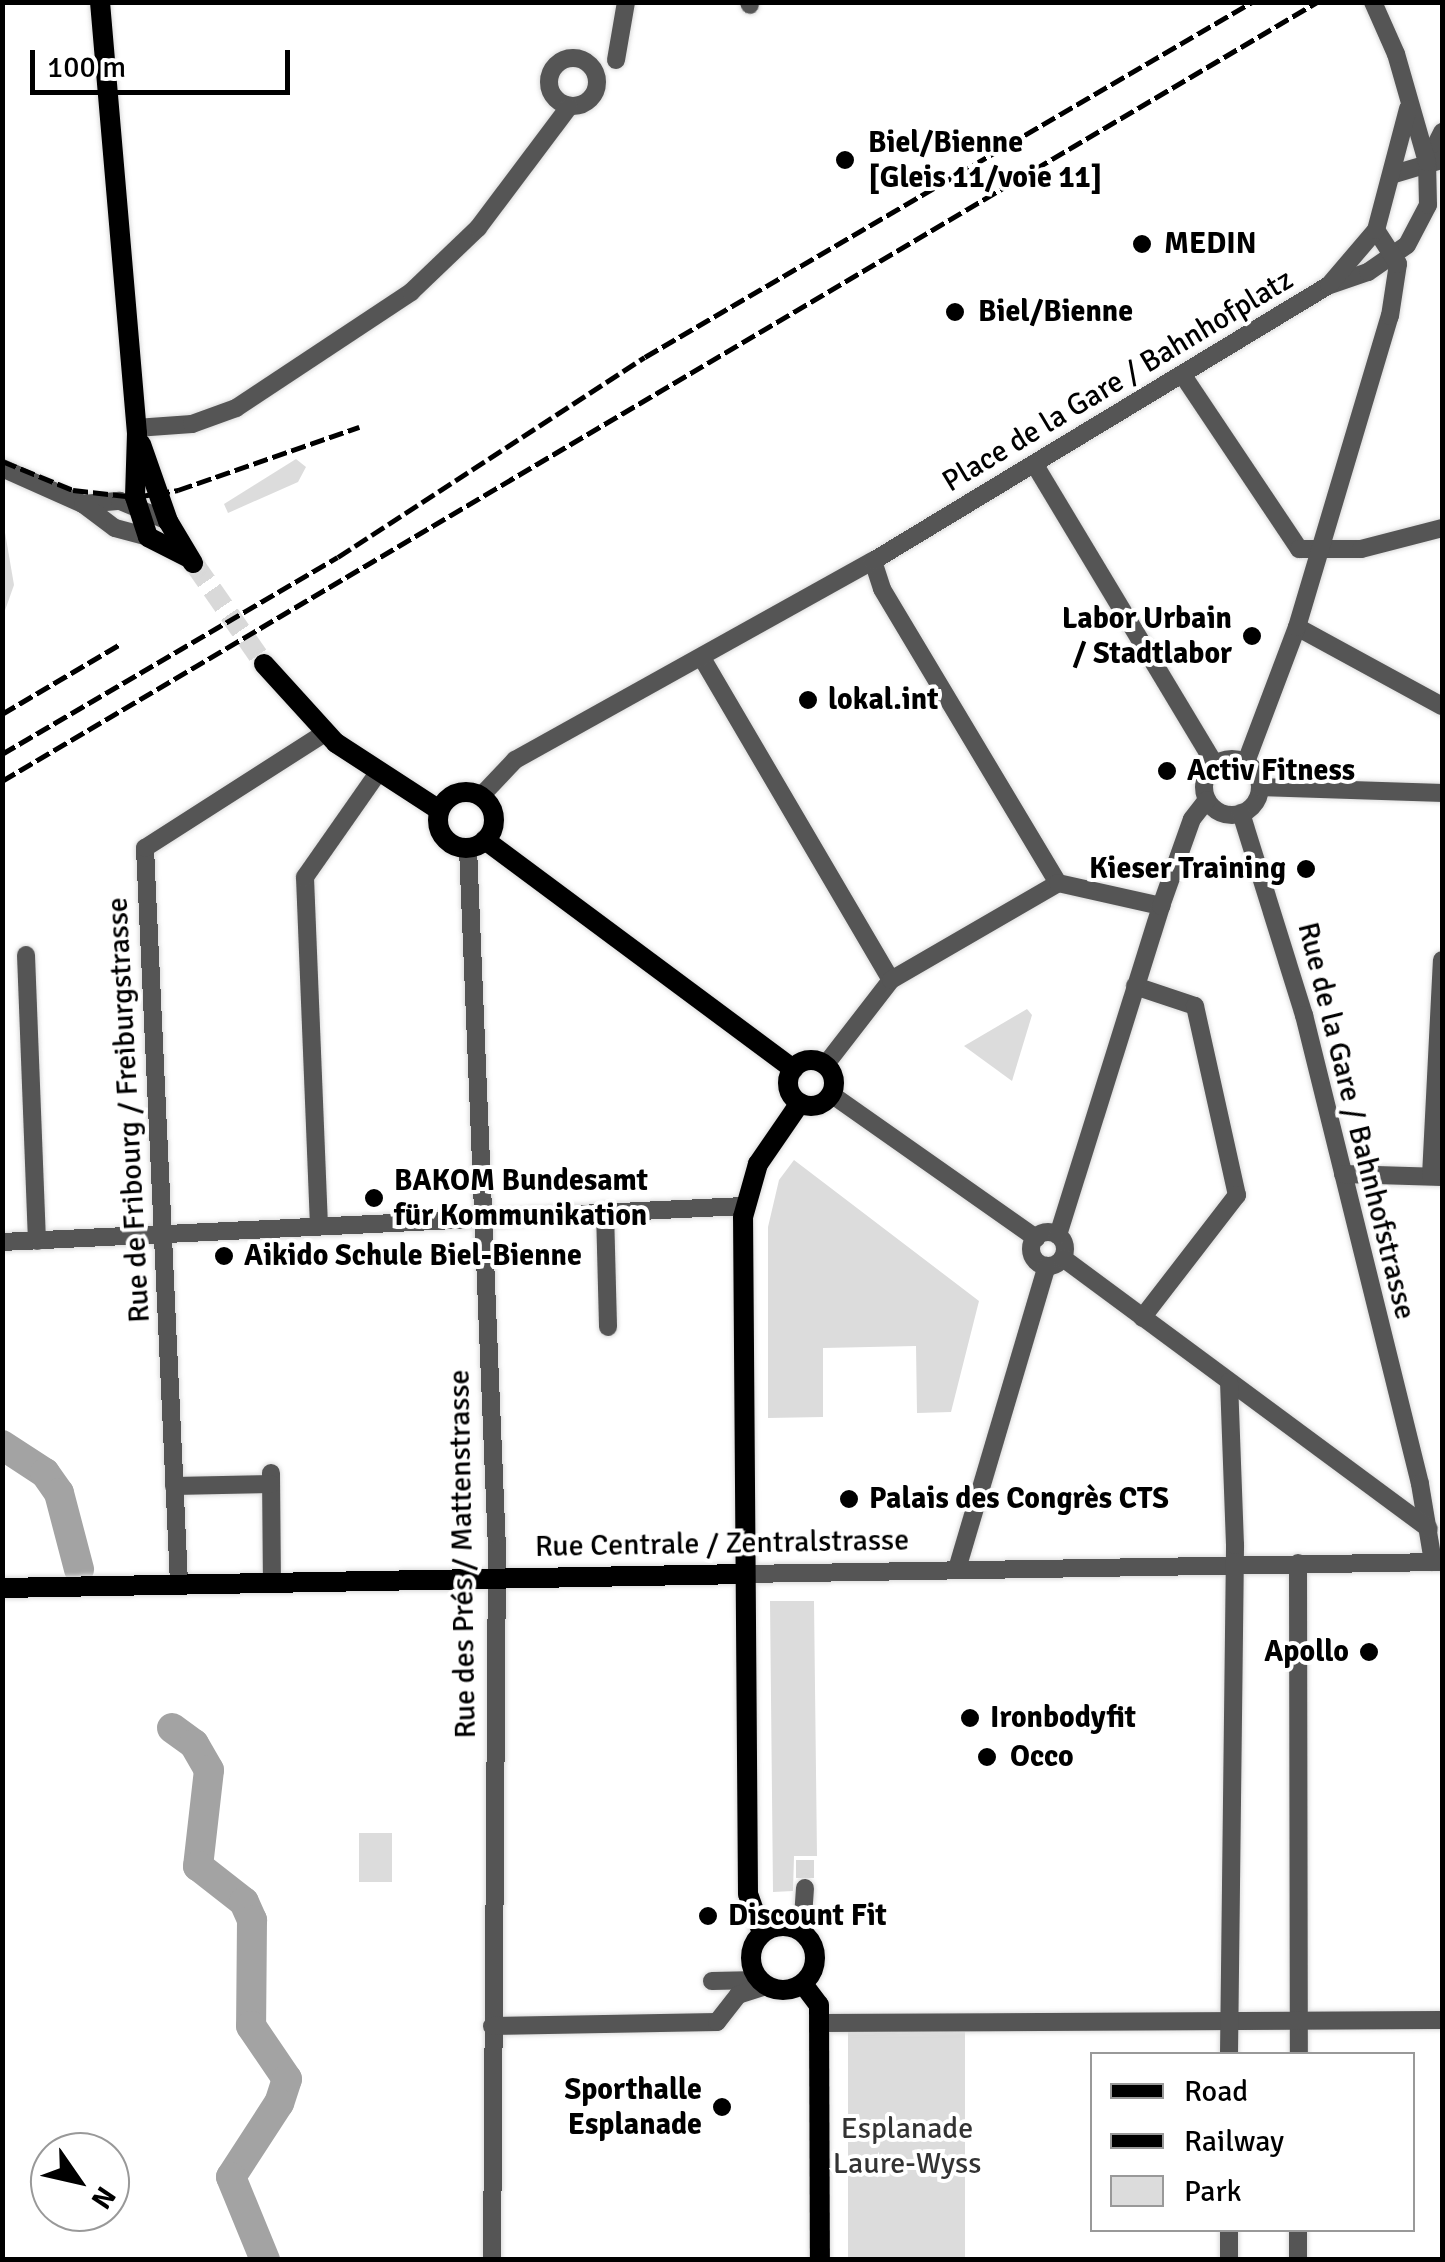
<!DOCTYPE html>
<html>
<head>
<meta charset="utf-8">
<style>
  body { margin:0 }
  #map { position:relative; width:1445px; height:2262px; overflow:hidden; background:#fff; font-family:Signika,sans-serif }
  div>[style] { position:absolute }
  .green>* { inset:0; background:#dcdcdc; transform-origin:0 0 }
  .river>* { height:30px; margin:-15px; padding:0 15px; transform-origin:15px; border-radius:15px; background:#a3a3a3 }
  .minor-tunnel>* { height:18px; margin-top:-9px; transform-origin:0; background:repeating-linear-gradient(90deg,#d9d9d9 0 18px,transparent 0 27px) }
  .major-tunnel>* { height:20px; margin-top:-10px; transform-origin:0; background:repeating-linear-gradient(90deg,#d9d9d9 0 20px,transparent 0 30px) }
  .roads { filter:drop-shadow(0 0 2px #dbdbdb) drop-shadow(0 0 2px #dbdbdb) }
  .minor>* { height:18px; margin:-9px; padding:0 9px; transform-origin:9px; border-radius:9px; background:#555 }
  .minor>.ring { margin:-9px; padding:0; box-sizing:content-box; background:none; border:18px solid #555; border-radius:50% }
  .major>* { height:20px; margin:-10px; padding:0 10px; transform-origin:10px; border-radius:10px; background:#000 }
  .major>.ring { margin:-10px; padding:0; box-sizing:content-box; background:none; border:20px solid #000; border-radius:50% }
  .rail>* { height:5px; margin-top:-2.5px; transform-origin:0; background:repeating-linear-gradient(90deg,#000 0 15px,transparent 0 20px) }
  .dots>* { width:28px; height:28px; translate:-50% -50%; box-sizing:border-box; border:5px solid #fff; border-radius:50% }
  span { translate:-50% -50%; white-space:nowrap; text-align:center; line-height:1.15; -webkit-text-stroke:8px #fff; paint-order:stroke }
  .poi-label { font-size:30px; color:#000; font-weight:700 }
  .left { translate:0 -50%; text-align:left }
  .right { translate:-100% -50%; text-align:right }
  .street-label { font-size:30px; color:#000 }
  .park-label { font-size:30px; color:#333 }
  .frame { position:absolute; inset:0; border:5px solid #000; pointer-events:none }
  .legend { position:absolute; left:1090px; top:2052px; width:325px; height:180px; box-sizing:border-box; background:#fff; border:2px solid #999; margin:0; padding:12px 18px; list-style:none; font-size:30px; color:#000 }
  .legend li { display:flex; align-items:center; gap:20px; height:50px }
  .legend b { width:50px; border:2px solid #999 }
  .north { position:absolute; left:30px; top:2132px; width:100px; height:100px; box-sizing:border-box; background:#fff; border:2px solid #999; border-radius:50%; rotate:124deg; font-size:28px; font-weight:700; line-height:40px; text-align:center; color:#000 }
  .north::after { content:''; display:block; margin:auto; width:35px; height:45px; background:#000; clip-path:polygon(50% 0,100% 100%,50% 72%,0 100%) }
  .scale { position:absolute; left:30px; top:50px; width:260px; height:45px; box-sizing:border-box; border:5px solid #000; border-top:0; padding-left:12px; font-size:30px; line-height:35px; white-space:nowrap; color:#000; -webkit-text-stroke:8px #fff; paint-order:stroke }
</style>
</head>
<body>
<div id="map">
  <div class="green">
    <i style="clip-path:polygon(296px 459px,306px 467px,298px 482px,228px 513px,224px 504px)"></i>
    <i style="clip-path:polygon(2px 515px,14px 585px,3px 616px,2px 616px)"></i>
    <i style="clip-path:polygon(1027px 1009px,1032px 1015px,1012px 1081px,964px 1046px)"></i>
    <i style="clip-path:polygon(794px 1160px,979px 1301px,951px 1412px,917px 1413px,916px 1346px,823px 1348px,823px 1417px,768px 1418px,768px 1227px,779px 1180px)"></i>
    <i style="clip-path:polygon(814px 1601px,817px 1856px,794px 1856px,793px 1891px,773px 1892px,770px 1601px)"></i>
    <i style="left:359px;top:1833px;width:33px;height:49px"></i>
    <i style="left:848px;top:2032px;width:117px;height:227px"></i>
  </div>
  <div class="river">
    <i style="left:2px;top:1445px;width:51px;rotate:33.1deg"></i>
    <i style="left:45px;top:1473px;width:24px;rotate:55deg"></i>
    <i style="left:59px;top:1493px;width:79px;rotate:75.3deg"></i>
    <i style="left:172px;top:1728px;width:27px;rotate:36deg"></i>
    <i style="left:194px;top:1744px;width:30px;rotate:60deg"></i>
    <i style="left:209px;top:1770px;width:97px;rotate:96.5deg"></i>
    <i style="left:198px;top:1866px;width:58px;rotate:38deg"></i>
    <i style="left:244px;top:1902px;width:20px;rotate:66deg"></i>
    <i style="left:252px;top:1920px;width:106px;rotate:90.5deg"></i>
    <i style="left:251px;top:2026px;width:64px;rotate:55.8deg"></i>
    <i style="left:287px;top:2079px;width:25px;rotate:108deg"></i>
    <i style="left:279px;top:2103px;width:88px;rotate:123deg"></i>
    <i style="left:231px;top:2177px;width:90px;rotate:67.7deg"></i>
  </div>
  <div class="minor-tunnel">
    <i style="left:805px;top:1860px;width:28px;rotate:90deg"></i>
  </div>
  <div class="major-tunnel">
    <i style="left:195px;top:565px;width:121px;rotate:55.1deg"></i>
  </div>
  <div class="roads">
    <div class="minor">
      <i style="left:749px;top:2px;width:3px;rotate:72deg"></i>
      <i class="ring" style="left:549px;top:58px;width:30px;height:30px"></i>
      <i style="left:616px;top:60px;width:59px;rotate:-80.2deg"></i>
      <i style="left:1427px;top:162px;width:34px;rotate:-63deg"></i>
      <i style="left:1394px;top:174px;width:50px;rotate:-16.3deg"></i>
      <i style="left:1330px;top:285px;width:40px;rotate:-18.9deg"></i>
      <i style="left:1368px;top:272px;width:47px;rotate:-34.7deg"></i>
      <i style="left:1407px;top:245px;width:45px;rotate:-62.3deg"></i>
      <i style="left:1428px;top:205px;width:43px;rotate:-91.3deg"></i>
      <i style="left:1427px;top:162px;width:112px;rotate:-106deg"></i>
      <i style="left:1396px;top:54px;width:57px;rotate:-113.9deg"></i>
      <i style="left:1184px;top:377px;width:207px;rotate:56.2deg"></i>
      <i style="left:1299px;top:549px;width:62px"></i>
      <i style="left:1361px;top:549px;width:84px;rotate:-14.5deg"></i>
      <i style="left:136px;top:428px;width:56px;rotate:-4.1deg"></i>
      <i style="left:192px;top:424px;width:47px;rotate:-20deg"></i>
      <i style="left:236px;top:408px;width:210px;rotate:-33.5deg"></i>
      <i style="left:411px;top:292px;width:93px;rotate:-43.7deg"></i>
      <i style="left:478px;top:228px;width:151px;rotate:-53.1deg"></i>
      <i style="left:1035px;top:465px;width:349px;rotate:59deg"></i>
      <i style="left:2px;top:468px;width:89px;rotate:24deg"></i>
      <i style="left:83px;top:504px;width:37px;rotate:-5deg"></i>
      <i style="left:120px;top:501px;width:52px;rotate:22.6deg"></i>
      <i style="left:83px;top:504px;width:40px;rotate:37deg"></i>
      <i style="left:115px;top:528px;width:34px;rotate:15deg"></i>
      <i style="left:873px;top:561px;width:29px;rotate:72deg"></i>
      <i style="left:882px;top:589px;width:343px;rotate:59.1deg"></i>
      <i style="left:1297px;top:627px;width:165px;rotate:28.6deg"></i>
      <i style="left:702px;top:658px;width:373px;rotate:59.6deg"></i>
      <i class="ring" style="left:1204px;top:759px;width:38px;height:38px"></i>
      <i style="left:1246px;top:762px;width:144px;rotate:-69.3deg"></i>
      <i style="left:1297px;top:627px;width:325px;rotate:-73.4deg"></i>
      <i style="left:1390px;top:316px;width:53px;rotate:-81.3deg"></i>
      <i style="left:1398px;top:264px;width:40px;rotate:-122.9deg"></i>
      <i style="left:1260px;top:787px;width:182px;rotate:1.9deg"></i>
      <i style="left:481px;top:796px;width:50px;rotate:-46.6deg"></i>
      <i style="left:515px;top:760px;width:410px;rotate:-29.1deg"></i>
      <i style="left:873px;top:561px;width:533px;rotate:-31.18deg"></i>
      <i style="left:1329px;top:285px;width:72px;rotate:-49.5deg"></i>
      <i style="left:1376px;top:230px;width:125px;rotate:-75.2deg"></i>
      <i style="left:1241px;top:813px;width:212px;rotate:72.7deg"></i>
      <i style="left:1304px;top:1015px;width:483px;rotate:76.1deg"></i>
      <i style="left:1420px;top:1484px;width:79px;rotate:80.5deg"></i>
      <i style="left:468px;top:848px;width:702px;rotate:87.63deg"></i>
      <i style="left:497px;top:1549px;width:711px;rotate:90.4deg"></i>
      <i style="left:26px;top:955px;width:286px;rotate:87.8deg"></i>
      <i style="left:1135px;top:986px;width:63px;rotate:18.4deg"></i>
      <i style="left:1195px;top:1006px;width:194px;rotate:77.5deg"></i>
      <i style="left:1237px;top:1195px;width:155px;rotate:127.7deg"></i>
      <i style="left:826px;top:1064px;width:106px;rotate:-52.3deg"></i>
      <i style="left:891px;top:980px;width:193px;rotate:-30.1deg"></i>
      <i style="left:1058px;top:883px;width:106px;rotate:12.6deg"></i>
      <i style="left:831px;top:1094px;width:251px;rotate:35.1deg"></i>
      <i style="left:1343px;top:1174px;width:99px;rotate:1.7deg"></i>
      <i style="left:1431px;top:1176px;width:216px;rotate:-87.1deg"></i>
      <i style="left:605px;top:1211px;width:116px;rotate:88.5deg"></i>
      <i style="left:319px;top:1226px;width:349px;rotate:-92.3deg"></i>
      <i style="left:305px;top:877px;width:126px;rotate:-55deg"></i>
      <i class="ring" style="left:1031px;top:1232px;width:16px;height:16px"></i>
      <i style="left:1058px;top:1235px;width:345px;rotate:-72.6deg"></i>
      <i style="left:1161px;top:906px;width:92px;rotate:-70.4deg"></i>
      <i style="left:1192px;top:819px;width:24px;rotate:-52deg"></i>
      <i style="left:2px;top:1242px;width:742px;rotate:-2.78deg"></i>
      <i style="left:1063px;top:1258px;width:455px;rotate:36.5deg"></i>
      <i style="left:271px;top:1473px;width:109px;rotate:89.5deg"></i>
      <i style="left:174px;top:1486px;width:97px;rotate:-1.2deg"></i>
      <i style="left:1298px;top:1563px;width:491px;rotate:89.9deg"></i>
      <i style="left:957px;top:1569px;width:316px;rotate:-73.5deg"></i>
      <i style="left:745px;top:1574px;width:697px;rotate:-0.99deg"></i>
      <i style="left:179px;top:1583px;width:736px;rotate:-92.65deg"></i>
      <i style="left:145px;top:848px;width:214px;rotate:-32.6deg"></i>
      <i style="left:802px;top:1932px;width:44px;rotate:-86.1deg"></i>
      <i style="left:712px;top:1981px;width:46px;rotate:-1.2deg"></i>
      <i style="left:819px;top:2023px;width:623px;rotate:-0.28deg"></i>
      <i style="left:492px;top:2026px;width:225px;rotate:-1deg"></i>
      <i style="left:717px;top:2022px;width:34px;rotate:-52deg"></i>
      <i style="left:738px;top:1995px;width:28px;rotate:-18deg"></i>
      <i style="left:1229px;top:2054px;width:509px;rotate:-89.32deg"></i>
      <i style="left:1235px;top:1545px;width:163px;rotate:-92.1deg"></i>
      <i style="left:1298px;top:2230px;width:30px;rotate:90deg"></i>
      <i style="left:1229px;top:2260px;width:30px;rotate:-90deg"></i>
    </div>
    <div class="major">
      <i style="left:100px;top:2px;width:433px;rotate:85.1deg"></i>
      <i style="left:137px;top:433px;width:64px;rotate:91.8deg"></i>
      <i style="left:135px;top:497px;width:42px;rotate:72deg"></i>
      <i style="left:148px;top:537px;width:46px;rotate:27.1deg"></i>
      <i style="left:141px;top:444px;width:82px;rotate:70.7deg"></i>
      <i style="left:168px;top:521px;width:49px;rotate:59.2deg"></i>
      <i style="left:264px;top:664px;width:107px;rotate:47.7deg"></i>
      <i style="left:336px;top:743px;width:123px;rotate:33deg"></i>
      <i class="ring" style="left:438px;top:792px;width:36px;height:36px"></i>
      <i style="left:485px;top:840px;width:384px;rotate:36.6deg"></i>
      <i class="ring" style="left:788px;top:1060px;width:26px;height:26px"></i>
      <i style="left:2px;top:1588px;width:743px;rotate:-1.08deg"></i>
      <i class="ring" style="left:751px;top:1926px;width:44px;height:44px"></i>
      <i style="left:762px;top:1933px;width:41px;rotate:-109.7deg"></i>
      <i style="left:748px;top:1894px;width:677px;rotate:-90.42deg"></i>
      <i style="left:743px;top:1217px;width:55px;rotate:-74.2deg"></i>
      <i style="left:758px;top:1164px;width:74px;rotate:-55.5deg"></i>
      <i style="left:803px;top:1984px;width:26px;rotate:53deg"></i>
      <i style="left:819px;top:2005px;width:255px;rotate:89.8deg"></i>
    </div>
  </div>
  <div class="rail">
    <i style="left:2px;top:461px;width:77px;rotate:22.2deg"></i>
    <i style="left:73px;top:490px;width:62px;rotate:6.4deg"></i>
    <i style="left:135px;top:497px;width:44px;rotate:-9.2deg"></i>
    <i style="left:178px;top:490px;width:192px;rotate:-19.2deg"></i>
    <i style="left:2px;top:714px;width:139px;rotate:-30.6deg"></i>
    <i style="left:2px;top:754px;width:389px;rotate:-30.4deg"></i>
    <i style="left:338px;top:557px;width:366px;rotate:-33.1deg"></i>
    <i style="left:645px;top:357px;width:703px;rotate:-30.32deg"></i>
    <i style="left:2px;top:781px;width:1528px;rotate:-30.64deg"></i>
  </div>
  <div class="dots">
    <i style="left:845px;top:160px;background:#000"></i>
    <i style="left:1142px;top:244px;background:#000"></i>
    <i style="left:955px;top:312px;background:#000"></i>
    <i style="left:1252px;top:636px;background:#000"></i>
    <i style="left:808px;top:700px;background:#000"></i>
    <i style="left:1167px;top:771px;background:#000"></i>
    <i style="left:1306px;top:869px;background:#000"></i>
    <i style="left:374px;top:1198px;background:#000"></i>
    <i style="left:224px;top:1256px;background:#000"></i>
    <i style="left:849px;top:1499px;background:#000"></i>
    <i style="left:1369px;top:1652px;background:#000"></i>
    <i style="left:970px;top:1718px;background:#000"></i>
    <i style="left:987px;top:1757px;background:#000"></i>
    <i style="left:708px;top:1916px;background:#000"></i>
    <i style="left:722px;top:2107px;background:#000"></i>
  </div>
  <div class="poi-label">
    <span class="left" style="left:868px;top:160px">Biel/Bienne<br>[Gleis 11/voie 11]</span>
    <span class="left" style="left:1164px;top:244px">MEDIN</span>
    <span class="left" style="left:978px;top:312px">Biel/Bienne</span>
    <span class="right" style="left:1232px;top:636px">Labor Urbain<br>/ Stadtlabor</span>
    <span class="left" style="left:828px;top:700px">lokal.int</span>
    <span class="left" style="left:1187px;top:771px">Activ Fitness</span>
    <span class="right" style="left:1286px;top:869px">Kieser Training</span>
    <span class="left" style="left:394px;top:1198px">BAKOM Bundesamt<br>für Kommunikation</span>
    <span class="left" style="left:244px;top:1256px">Aikido Schule Biel-Bienne</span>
    <span class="left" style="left:869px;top:1499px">Palais des Congrès CTS</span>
    <span class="right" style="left:1349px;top:1652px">Apollo</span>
    <span class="left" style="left:990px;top:1718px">Ironbodyfit</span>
    <span class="left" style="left:1010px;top:1757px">Occo</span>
    <span class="left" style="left:728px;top:1916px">Discount Fit</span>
    <span class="right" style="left:702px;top:2107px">Sporthalle<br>Esplanade</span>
  </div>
  <div class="street-label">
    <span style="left:1118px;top:381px;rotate:-31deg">Place de la Gare / Bahnhofplatz</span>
    <span style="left:129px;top:1110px;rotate:-93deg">Rue de Fribourg / Freiburgstrasse</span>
    <span style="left:1356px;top:1121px;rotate:76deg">Rue de la Gare / Bahnhofstrasse</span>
    <span style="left:722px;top:1544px;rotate:-1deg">Rue Centrale / Zentralstrasse</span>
    <span style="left:463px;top:1554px;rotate:-91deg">Rue des Prés / Mattenstrasse</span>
  </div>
  <div class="park-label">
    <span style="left:907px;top:2146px">Esplanade<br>Laure-Wyss</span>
  </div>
  <div class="frame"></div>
  <ul class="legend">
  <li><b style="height:12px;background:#000"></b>Road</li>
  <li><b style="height:12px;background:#000"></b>Railway</li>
  <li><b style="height:28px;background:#dcdcdc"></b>Park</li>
  </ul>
  <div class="north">N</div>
  <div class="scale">100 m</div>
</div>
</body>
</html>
